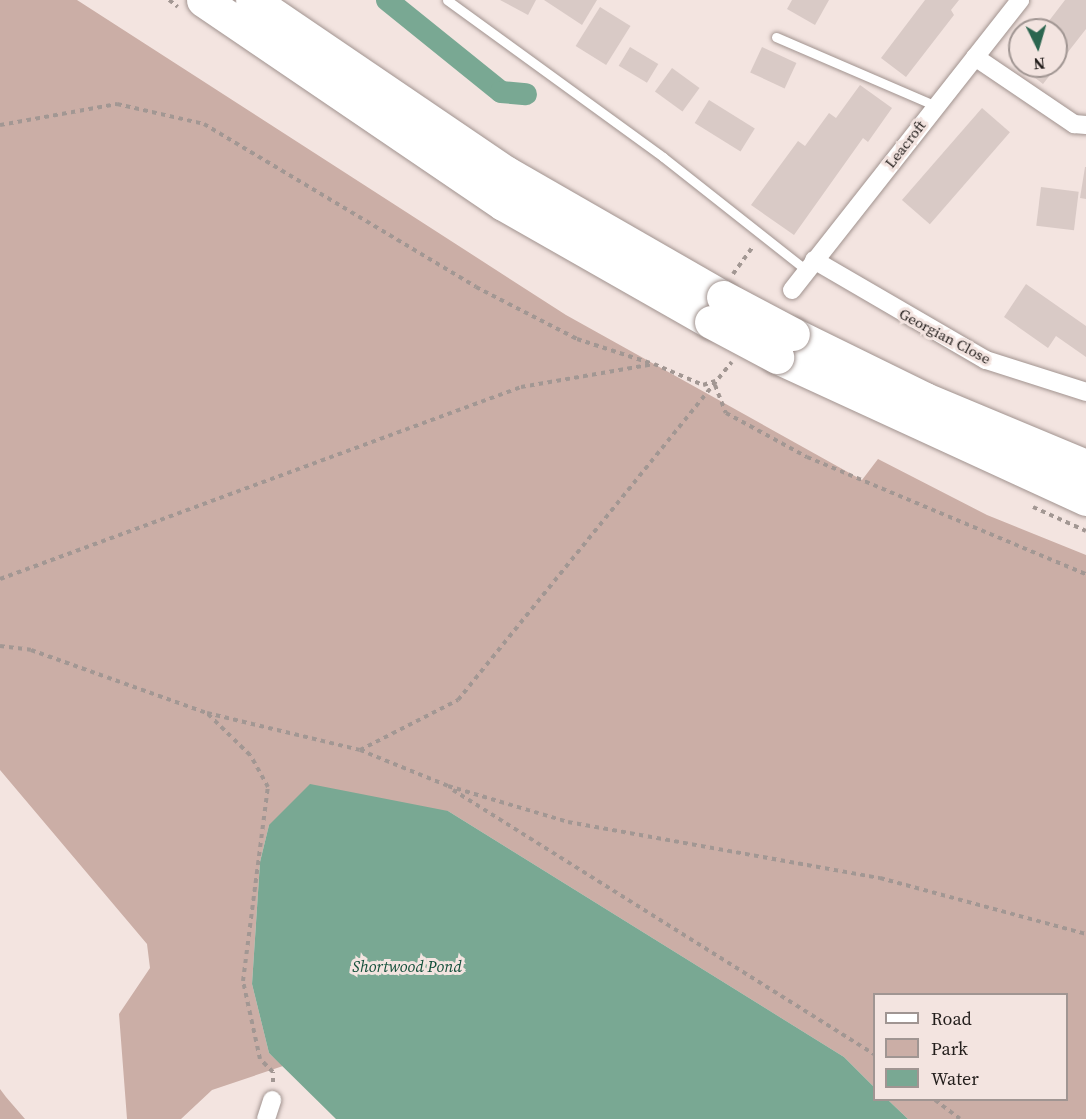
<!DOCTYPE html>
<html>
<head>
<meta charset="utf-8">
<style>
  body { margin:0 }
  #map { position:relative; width:1086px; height:1119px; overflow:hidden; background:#f3e4e0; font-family:"Source Serif 4",serif }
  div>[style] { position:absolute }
  .green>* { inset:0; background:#cbaea6 }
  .water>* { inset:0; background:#79a893 }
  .canal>* { height:22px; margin:-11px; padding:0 11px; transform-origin:11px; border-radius:11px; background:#79a893 }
  .building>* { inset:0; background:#d9cac6; transform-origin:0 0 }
  .path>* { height:4px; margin-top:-2px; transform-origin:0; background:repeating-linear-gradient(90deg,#a29793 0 4.5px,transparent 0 9px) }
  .roads { filter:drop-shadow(0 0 2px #a1938f) drop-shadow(0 0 2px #a1938f) }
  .lane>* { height:9px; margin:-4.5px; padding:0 4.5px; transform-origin:4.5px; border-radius:4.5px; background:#fff }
  .street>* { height:18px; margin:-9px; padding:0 9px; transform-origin:9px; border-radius:9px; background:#fff }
  .highway>* { height:33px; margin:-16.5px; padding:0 16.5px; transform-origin:16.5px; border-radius:16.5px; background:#fff }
  .bridges { filter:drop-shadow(0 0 2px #a1938f) drop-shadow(0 0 2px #a1938f) }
  .highway-bridge>* { height:33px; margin:-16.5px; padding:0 16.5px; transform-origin:16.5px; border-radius:16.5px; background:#fff }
  span { translate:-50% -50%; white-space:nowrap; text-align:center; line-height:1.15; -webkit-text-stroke:6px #f3e4e0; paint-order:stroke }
  .street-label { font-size:15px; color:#231e1c }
  .water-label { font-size:16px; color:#114e39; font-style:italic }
  .legend { position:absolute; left:873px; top:993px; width:195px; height:108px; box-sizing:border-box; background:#f3e4e0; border:2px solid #a09592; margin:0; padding:8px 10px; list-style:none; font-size:18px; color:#231e1c }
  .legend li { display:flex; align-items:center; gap:12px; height:30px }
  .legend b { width:30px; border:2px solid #a09592 }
  .north { position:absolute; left:1008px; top:18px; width:60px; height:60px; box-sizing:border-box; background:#f3e4e0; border:2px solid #a09592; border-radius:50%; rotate:175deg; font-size:16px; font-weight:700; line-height:24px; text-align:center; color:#231e1c }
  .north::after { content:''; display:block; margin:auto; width:21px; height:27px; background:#2b654f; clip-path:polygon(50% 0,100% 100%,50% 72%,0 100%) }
</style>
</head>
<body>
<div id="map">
  <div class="green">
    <i style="clip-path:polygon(0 0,77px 0,566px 315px,862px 480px,878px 459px,987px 515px,1086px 555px,1086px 1119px,908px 1119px,888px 1100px,1066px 1100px,1066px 994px,874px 994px,874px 1087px,844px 1057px,448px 811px,269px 825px,260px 862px,252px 984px,269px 1053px,283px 1066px,212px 1090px,181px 1119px,127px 1119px,119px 1014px,150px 968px,147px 944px,0 770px)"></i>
    <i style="clip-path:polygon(0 1089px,6px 1097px,25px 1119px,0 1119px)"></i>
  </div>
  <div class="water">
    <i style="clip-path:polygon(310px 784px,448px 811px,844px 1057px,874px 1087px,874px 1100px,888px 1100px,908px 1119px,336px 1119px,269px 1053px,252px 984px,260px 862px,269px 825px)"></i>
  </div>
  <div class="canal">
    <i style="left:387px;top:0;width:146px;rotate:38.9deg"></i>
    <i style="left:501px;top:92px;width:25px;rotate:5deg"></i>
  </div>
  <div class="building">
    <i style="clip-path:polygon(500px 0,536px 0,528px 15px)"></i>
    <i style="clip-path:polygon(544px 0,597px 0,582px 25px)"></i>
    <i style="clip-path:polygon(792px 0,829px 0,815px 25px,787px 9px)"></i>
    <i style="clip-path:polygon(925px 0,959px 0,951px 10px,954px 15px,906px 77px,881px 58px)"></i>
    <i style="clip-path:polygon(1065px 0,1086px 0,1086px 29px,1043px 84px,1016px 63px,1020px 57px,1020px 66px,1056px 66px,1056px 30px,1042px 30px)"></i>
    <i style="left:600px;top:7px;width:36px;height:46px;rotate:32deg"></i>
    <i style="left:630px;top:47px;width:33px;height:22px;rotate:31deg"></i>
    <i style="left:762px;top:47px;width:38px;height:28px;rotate:25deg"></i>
    <i style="left:672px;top:68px;width:34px;height:29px;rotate:36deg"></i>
    <i style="clip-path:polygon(860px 85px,892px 108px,868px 142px,863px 138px,794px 235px,751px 205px,798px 141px,805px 146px,829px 113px,836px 118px)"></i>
    <i style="left:709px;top:100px;width:54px;height:27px;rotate:32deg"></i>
    <i style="left:982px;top:108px;width:37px;height:122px;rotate:41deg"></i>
    <i style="clip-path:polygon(1085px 167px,1086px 167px,1086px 199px,1080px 198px)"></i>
    <i style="left:1041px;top:187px;width:38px;height:39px;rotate:7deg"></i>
    <i style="clip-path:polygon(1026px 284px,1086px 326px,1086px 357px,1056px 336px,1048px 348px,1004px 317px)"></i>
  </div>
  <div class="path">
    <i style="left:169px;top:0;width:11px;rotate:38deg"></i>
    <i style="left:0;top:125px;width:119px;rotate:-10.2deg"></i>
    <i style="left:117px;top:104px;width:89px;rotate:12.9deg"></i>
    <i style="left:204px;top:124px;width:317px;rotate:30.9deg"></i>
    <i style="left:476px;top:287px;width:114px;rotate:27.2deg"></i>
    <i style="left:577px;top:339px;width:80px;rotate:18.2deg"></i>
    <i style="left:733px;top:274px;width:34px;rotate:-54deg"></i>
    <i style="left:715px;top:385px;width:30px;rotate:69deg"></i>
    <i style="left:726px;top:413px;width:92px;rotate:28.5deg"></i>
    <i style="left:807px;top:457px;width:303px;rotate:22.8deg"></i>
    <i style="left:1033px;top:507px;width:58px;rotate:24.4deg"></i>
    <i style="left:0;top:579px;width:555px;rotate:-20.23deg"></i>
    <i style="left:521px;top:387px;width:135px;rotate:-9.8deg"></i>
    <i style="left:654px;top:364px;width:53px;rotate:23.2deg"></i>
    <i style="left:703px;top:385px;width:13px;rotate:-18deg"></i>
    <i style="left:0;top:646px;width:31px;rotate:7deg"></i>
    <i style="left:31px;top:650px;width:187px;rotate:19.7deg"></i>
    <i style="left:360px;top:750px;width:95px;rotate:22.2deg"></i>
    <i style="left:448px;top:786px;width:125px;rotate:16.7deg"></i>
    <i style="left:568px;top:822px;width:317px;rotate:10.2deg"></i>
    <i style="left:880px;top:878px;width:213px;rotate:15.2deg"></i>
    <i style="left:453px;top:790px;width:497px;rotate:32.1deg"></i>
    <i style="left:273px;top:1082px;width:10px;rotate:-90deg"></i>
    <i style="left:273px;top:1072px;width:18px;rotate:-135deg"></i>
    <i style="left:260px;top:1059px;width:80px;rotate:-102.3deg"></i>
    <i style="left:243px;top:981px;width:196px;rotate:-82.7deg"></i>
    <i style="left:268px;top:787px;width:37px;rotate:-119deg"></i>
    <i style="left:250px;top:755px;width:60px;rotate:-135.7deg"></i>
    <i style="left:207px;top:713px;width:157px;rotate:13.6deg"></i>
    <i style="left:360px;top:750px;width:110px;rotate:-27deg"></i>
    <i style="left:458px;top:700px;width:435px;rotate:-51deg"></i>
    <i style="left:935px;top:1100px;width:31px;rotate:37deg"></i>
  </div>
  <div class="roads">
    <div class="lane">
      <i style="left:447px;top:0;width:267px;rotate:36deg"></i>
      <i style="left:663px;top:157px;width:182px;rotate:38.3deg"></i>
      <i style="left:776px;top:37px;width:174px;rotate:23.3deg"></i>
    </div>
    <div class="street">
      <i style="left:975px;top:57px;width:120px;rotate:34.1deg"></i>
      <i style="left:1074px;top:124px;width:12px;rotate:5deg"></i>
      <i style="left:814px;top:260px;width:199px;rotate:30.2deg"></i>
      <i style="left:986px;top:360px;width:105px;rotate:17.7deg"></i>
      <i style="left:792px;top:290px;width:369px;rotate:-51.8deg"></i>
      <i style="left:266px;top:1119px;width:20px;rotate:-72deg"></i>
    </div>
    <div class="highway">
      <i style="left:203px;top:0;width:363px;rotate:34.2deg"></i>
      <i style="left:503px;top:204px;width:239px;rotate:29.6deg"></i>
      <i style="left:252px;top:0;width:308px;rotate:34.2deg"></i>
      <i style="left:507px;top:173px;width:249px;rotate:29.9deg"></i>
      <i style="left:793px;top:334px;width:147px;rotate:26.2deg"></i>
      <i style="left:925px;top:399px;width:174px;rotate:22.6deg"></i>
      <i style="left:777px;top:357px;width:340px;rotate:24.7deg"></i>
    </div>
  </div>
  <div class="bridges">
    <div class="highway-bridge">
      <i style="left:723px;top:297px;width:79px;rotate:27.9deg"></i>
      <i style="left:711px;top:322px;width:75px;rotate:27.9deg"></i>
    </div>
  </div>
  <div class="street-label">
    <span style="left:905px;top:144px;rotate:-52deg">Leacroft</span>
    <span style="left:945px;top:336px;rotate:28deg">Georgian Close</span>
  </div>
  <div class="water-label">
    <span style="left:407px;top:966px">Shortwood Pond</span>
  </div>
  <ul class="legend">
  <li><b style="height:8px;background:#fff"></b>Road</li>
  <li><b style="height:16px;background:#cbaea6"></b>Park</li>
  <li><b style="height:16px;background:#79a893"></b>Water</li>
  </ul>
  <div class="north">N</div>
</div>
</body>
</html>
